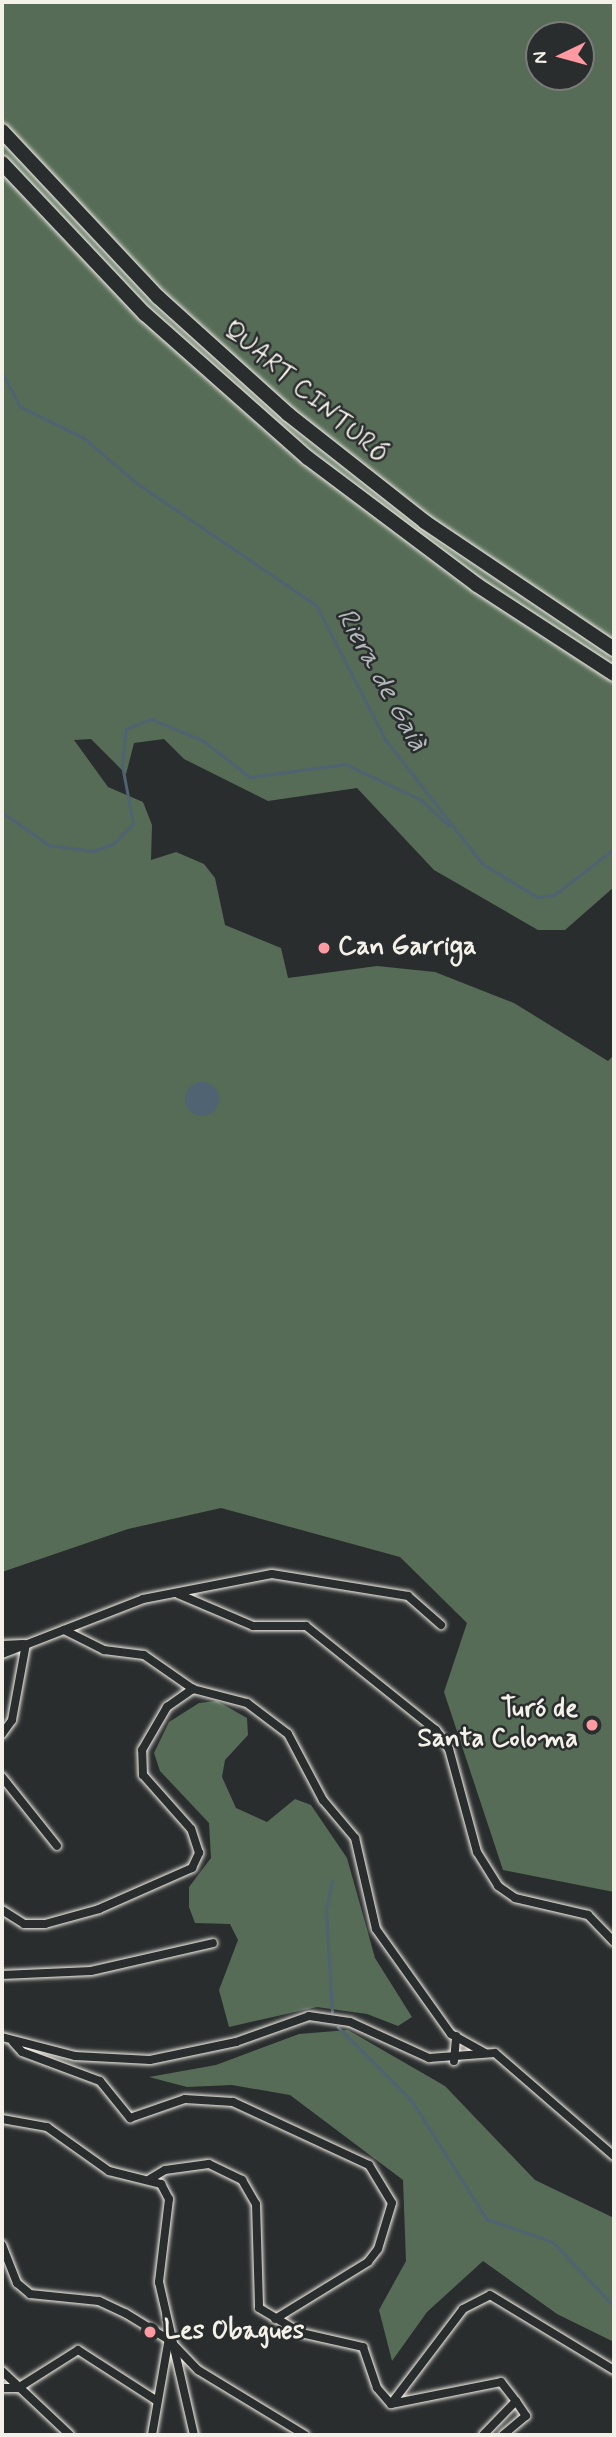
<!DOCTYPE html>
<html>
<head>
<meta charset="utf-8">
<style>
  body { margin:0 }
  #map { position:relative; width:616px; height:2437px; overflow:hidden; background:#2a2d2e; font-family:Mynerve,sans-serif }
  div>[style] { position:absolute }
  .green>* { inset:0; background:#566c57 }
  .water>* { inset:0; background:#4f6372 }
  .round { border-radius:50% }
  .stream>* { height:2.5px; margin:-1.25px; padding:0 1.25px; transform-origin:1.25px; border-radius:1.25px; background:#4f6372 }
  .roads { filter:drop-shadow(0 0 2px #f4f1e8) drop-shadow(0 0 2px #f4f1e8) }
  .minor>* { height:8px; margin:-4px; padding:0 4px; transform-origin:4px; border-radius:4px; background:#2a2d2e }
  .motorway>* { height:14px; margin:-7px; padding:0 7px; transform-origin:7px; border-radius:7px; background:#2a2d2e }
  .dots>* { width:19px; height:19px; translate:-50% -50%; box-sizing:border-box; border:4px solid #2a2d2e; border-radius:50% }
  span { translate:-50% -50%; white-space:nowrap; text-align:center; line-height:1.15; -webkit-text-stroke:5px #2a2d2e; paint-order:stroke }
  .street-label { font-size:26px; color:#f4f1e8 }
  .poi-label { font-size:26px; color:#f4f1e8; font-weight:700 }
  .left { translate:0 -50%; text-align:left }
  .right { translate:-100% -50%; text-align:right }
  .water-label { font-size:28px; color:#b2b8b9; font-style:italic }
  .frame { position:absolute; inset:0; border:4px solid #f4f1e8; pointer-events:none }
  .north { position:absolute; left:525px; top:21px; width:70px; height:70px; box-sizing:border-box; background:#2a2d2e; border:2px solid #7b7b78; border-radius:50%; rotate:265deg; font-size:19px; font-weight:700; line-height:28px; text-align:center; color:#f4f1e8 }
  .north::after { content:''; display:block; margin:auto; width:24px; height:32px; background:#ff9aa2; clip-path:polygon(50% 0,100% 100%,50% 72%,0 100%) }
</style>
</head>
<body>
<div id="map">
  <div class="green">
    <i style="clip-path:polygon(evenodd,2px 2px,614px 2px,614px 887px,565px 930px,538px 930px,434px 870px,357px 788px,268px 801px,184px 759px,164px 739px,134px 743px,126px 774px,91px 739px,74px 740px,108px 787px,143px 802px,152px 825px,151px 860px,176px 852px,204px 864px,215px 878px,225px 925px,281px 948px,288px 978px,377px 966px,435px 972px,514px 1003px,608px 1061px,614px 1055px,614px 1892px,503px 1870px,444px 1692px,467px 1623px,400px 1557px,221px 1508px,128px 1529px,2px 1572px,2px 2px,539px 35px,581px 35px,581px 77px,539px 77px,539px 35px)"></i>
    <i style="clip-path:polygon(217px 1701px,247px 1718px,248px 1735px,225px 1760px,222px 1777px,236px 1808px,267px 1822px,295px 1799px,311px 1805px,347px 1858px,375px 1958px,412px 2017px,398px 2026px,367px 2014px,317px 2007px,229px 2027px,219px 1990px,238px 1940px,230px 1924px,195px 1923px,189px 1907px,189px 1887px,211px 1858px,209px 1823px,160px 1771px,154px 1753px,169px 1722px,199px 1703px)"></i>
    <i style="clip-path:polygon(348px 2030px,445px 2086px,535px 2180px,614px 2218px,614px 2342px,557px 2314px,483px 2261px,427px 2312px,392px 2361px,379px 2310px,406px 2261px,403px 2180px,290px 2095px,232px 2085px,187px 2087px,149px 2077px,216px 2065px,299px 2034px)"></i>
  </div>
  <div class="water">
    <i class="round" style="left:185px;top:1082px;width:34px;height:34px"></i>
  </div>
  <div class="stream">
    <i style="left:2px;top:372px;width:40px;rotate:62deg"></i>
    <i style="left:21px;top:407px;width:70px;rotate:26.2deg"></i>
    <i style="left:84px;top:438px;width:70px;rotate:40.3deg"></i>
    <i style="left:137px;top:483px;width:218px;rotate:34.3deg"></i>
    <i style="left:317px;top:606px;width:151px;rotate:62.8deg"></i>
    <i style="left:386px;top:740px;width:157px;rotate:52deg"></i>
    <i style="left:483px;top:864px;width:63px;rotate:31.4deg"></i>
    <i style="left:537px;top:897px;width:17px;rotate:-7deg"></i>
    <i style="left:554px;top:895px;width:76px;rotate:-37.5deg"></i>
    <i style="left:2px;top:812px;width:57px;rotate:35.1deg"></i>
    <i style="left:49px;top:845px;width:44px;rotate:7.8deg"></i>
    <i style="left:93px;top:851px;width:21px;rotate:-19deg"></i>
    <i style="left:113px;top:844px;width:28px;rotate:-45deg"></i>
    <i style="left:133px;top:824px;width:60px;rotate:-100.6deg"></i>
    <i style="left:122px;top:765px;width:36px;rotate:-84deg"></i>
    <i style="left:126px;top:729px;width:27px;rotate:-22deg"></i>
    <i style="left:151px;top:719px;width:57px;rotate:22.5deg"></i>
    <i style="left:204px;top:741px;width:58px;rotate:38deg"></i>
    <i style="left:250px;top:777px;width:96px;rotate:-7.8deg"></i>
    <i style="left:345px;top:764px;width:85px;rotate:25.1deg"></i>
    <i style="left:422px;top:800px;width:37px;rotate:44deg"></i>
    <i style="left:332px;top:2012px;width:102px;rotate:-93.4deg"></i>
    <i style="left:326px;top:1910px;width:30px;rotate:-78deg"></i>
    <i style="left:338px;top:2027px;width:105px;rotate:45deg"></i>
    <i style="left:412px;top:2101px;width:140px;rotate:57.6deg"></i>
    <i style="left:487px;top:2219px;width:70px;rotate:19.2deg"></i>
    <i style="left:553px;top:2242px;width:88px;rotate:46.4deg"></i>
  </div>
  <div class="roads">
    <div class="minor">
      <i style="left:178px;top:1594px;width:82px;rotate:23.1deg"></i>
      <i style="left:253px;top:1626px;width:53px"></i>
      <i style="left:306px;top:1626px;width:166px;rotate:38.7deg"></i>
      <i style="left:436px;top:1730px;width:23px;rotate:56deg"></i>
      <i style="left:449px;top:1749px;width:107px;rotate:74.8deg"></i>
      <i style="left:477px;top:1852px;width:40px;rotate:58deg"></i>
      <i style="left:498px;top:1886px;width:21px;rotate:35deg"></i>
      <i style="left:515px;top:1898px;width:75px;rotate:13.1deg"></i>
      <i style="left:588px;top:1915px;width:37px;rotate:46deg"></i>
      <i style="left:64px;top:1630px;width:45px;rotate:26.6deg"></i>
      <i style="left:104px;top:1650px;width:40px;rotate:7.1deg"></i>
      <i style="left:144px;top:1655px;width:60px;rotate:34.8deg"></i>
      <i style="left:193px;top:1689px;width:56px;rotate:14.5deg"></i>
      <i style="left:247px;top:1703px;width:51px;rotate:37.1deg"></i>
      <i style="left:288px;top:1734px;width:75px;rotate:62.1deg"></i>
      <i style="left:323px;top:1800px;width:50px;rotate:49.9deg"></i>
      <i style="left:355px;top:1838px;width:93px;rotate:77deg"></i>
      <i style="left:376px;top:1929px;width:129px;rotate:54.5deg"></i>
      <i style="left:451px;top:2034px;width:38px;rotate:29deg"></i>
      <i style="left:2px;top:1645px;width:21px;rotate:-3deg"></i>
      <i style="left:2px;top:1654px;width:151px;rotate:-21.3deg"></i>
      <i style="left:143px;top:1599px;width:131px;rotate:-11deg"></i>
      <i style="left:272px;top:1574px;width:138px;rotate:9.2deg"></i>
      <i style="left:408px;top:1596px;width:44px;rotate:41.3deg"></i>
      <i style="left:2px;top:1734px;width:17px;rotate:-54deg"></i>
      <i style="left:12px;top:1720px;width:77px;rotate:-79.6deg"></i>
      <i style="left:2px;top:1777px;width:88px;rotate:51.4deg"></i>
      <i style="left:2px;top:1910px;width:26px;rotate:32deg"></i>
      <i style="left:24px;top:1924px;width:21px"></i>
      <i style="left:45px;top:1924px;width:56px;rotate:-15.5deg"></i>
      <i style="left:99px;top:1909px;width:102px;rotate:-23.8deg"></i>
      <i style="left:192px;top:1868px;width:17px;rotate:-65deg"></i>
      <i style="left:199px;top:1853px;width:25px;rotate:-108deg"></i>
      <i style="left:191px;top:1829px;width:72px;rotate:-131.6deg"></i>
      <i style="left:143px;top:1775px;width:25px;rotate:-92deg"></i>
      <i style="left:142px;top:1750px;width:50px;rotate:-59.8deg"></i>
      <i style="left:167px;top:1707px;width:32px;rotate:-35deg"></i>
      <i style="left:2px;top:1975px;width:89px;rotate:-2.6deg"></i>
      <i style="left:91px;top:1971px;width:125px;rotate:-12.9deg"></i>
      <i style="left:2px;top:2037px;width:75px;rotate:14.6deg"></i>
      <i style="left:75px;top:2056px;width:75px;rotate:3.1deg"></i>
      <i style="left:150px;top:2060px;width:88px;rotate:-11.8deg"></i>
      <i style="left:236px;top:2042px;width:77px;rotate:-19.6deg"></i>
      <i style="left:309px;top:2016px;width:41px;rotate:8.3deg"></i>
      <i style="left:350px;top:2022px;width:87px;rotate:24.5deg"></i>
      <i style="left:429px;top:2058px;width:66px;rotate:-4.3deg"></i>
      <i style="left:495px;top:2053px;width:157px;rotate:40.9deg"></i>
      <i style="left:13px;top:2042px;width:13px;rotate:48deg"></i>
      <i style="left:22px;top:2052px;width:83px;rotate:20.4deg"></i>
      <i style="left:100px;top:2081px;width:48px;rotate:51deg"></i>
      <i style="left:130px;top:2118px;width:58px;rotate:-19.1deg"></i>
      <i style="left:185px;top:2099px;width:48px;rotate:3.6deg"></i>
      <i style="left:233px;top:2102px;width:150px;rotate:24.9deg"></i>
      <i style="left:369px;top:2165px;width:44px;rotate:58.8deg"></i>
      <i style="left:392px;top:2203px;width:48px;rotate:106.9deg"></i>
      <i style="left:378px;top:2249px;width:16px;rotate:128deg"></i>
      <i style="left:368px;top:2262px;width:109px;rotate:148.5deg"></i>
      <i style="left:454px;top:2061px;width:25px;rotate:-85deg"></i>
      <i style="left:2px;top:2119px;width:46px;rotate:10.1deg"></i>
      <i style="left:47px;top:2127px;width:76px;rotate:35.4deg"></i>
      <i style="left:109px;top:2171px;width:54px;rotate:14deg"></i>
      <i style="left:161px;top:2184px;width:17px;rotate:62deg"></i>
      <i style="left:169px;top:2199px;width:84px;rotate:96.9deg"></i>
      <i style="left:159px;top:2282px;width:157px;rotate:77.1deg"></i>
      <i style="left:150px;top:2179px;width:17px;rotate:-31deg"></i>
      <i style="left:165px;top:2170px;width:44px;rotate:-7.8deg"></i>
      <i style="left:209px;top:2164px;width:37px;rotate:26deg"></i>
      <i style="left:242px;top:2180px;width:28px;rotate:60deg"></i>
      <i style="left:256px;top:2204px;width:104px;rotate:88.3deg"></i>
      <i style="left:259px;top:2308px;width:49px;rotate:30.8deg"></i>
      <i style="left:301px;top:2333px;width:64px;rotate:12.7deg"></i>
      <i style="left:363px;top:2347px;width:43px;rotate:71.1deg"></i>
      <i style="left:377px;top:2388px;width:21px;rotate:49deg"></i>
      <i style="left:391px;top:2404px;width:112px;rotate:-11.3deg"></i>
      <i style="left:501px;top:2382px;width:24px;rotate:52deg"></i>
      <i style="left:516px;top:2401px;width:47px;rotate:134.1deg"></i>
      <i style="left:2px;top:2245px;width:41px;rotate:68.5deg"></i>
      <i style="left:17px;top:2283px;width:17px;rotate:40deg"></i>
      <i style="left:30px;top:2294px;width:69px;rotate:5.8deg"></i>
      <i style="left:99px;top:2301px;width:29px;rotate:25deg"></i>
      <i style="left:125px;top:2313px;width:52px;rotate:31.5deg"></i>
      <i style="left:169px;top:2340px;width:42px;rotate:46deg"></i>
      <i style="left:198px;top:2370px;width:125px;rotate:31.3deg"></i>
      <i style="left:2px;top:2371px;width:93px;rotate:43.3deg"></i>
      <i style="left:2px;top:2388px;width:16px"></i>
      <i style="left:18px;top:2388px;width:71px;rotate:-32.3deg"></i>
      <i style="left:78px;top:2350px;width:94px;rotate:32.8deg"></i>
      <i style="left:391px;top:2404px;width:119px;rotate:-52.8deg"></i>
      <i style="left:463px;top:2309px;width:30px;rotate:-27deg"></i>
      <i style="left:490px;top:2295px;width:145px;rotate:31.2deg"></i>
      <i style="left:152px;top:2435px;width:93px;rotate:-80.1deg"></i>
      <i style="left:503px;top:2435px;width:30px;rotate:-40deg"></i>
      <i style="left:526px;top:2416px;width:18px;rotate:-124deg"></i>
    </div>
    <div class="motorway">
      <i style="left:2px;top:131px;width:228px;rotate:46.8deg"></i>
      <i style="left:158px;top:297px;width:175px;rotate:42deg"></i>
      <i style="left:288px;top:414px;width:174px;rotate:38.2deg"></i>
      <i style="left:425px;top:522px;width:228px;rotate:33.9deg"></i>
      <i style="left:2px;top:163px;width:208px;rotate:46.6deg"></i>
      <i style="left:145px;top:314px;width:217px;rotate:41.5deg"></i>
      <i style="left:308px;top:458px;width:211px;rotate:36.9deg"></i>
      <i style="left:477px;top:585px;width:163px;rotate:33deg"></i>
    </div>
  </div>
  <div class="dots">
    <i style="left:324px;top:948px;background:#ff9aa2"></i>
    <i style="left:592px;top:1725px;background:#ff9aa2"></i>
    <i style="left:150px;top:2332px;background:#ff9aa2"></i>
  </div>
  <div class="street-label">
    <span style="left:305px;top:393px;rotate:40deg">QUART CINTURÓ</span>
  </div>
  <div class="poi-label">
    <span class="left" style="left:338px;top:948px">Can Garriga</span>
    <span class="right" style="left:578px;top:1725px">Turó de<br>Santa Coloma</span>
    <span class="left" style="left:164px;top:2332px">Les Obagues</span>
  </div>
  <div class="water-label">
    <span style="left:381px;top:680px;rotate:61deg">Riera de Gaià</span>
  </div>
  <div class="frame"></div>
  <div class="north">N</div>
</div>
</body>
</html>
